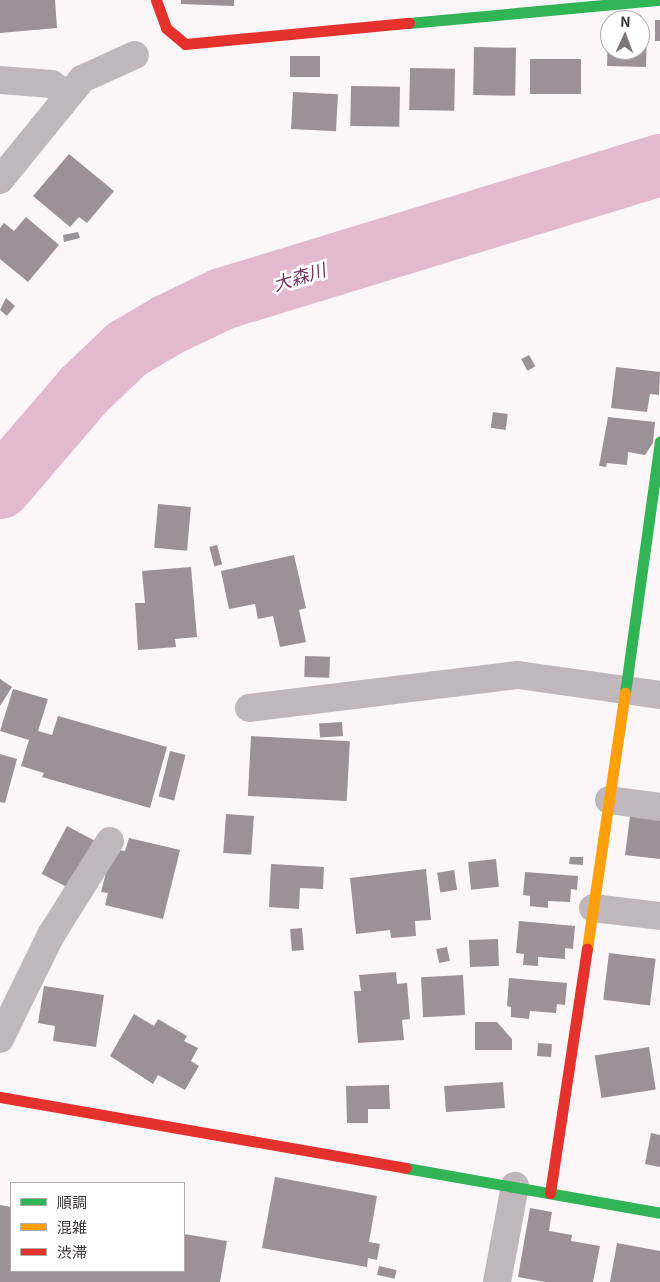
<!DOCTYPE html>
<html>
<head>
<meta charset="utf-8">
<style>
  body { margin:0 }
  #map { position:relative; width:660px; height:1282px; overflow:hidden; background:#fbf6f8; font-family:Georgia,"Noto Sans JP",serif }
  div>[style] { position:absolute }
  .river>* { height:62px; margin:-31px; padding:0 31px; transform-origin:31px; border-radius:31px; background:#e3b9cf }
  .building>* { inset:0; background:#9c9197; transform-origin:0 0 }
  .street>* { height:28px; margin:-14px; padding:0 14px; transform-origin:14px; border-radius:14px; background:#c0b7bc }
  .fast>* { height:11px; margin:-5.5px; padding:0 5.5px; transform-origin:5.5px; border-radius:5.5px; background:#30b455 }
  .slow>* { height:11px; margin:-5.5px; padding:0 5.5px; transform-origin:5.5px; border-radius:5.5px; background:#ff9f0a }
  .jam>* { height:11px; margin:-5.5px; padding:0 5.5px; transform-origin:5.5px; border-radius:5.5px; background:#e5322d }
  span { translate:-50% -50%; white-space:nowrap; text-align:center; line-height:1.15; -webkit-text-stroke:5px #fff; paint-order:stroke }
  .water-label { font-size:18px; color:#79345e; font-style:italic }
  .legend { position:absolute; left:10px; top:1182px; width:175px; height:90px; box-sizing:border-box; background:#fff; border:1px solid #afacae; margin:0; padding:6px 9px; list-style:none; font-size:15px; color:#373034 }
  .legend li { display:flex; align-items:center; gap:10px; height:25px }
  .legend b { width:25px; border:1px solid #afacae }
  .north { position:absolute; left:600px; top:10px; width:50px; height:50px; box-sizing:border-box; background:#fff; border:1px solid #afacae; border-radius:50%; rotate:2deg; font-size:14px; font-weight:700; line-height:20px; text-align:center; color:#373034 }
  .north::after { content:''; display:block; margin:auto; width:18px; height:22px; background:#7c7579; clip-path:polygon(50% 0,100% 100%,50% 72%,0 100%) }
</style>
</head>
<body>
<div id="map">
  <div class="river">
    <i style="left:0;top:488px;width:128px;rotate:-49.4deg"></i>
    <i style="left:83px;top:391px;width:61px;rotate:-43.7deg"></i>
    <i style="left:127px;top:349px;width:48px;rotate:-30.3deg"></i>
    <i style="left:168px;top:325px;width:60px;rotate:-25.7deg"></i>
    <i style="left:222px;top:299px;width:458px;rotate:-17deg"></i>
  </div>
  <div class="building">
    <i style="clip-path:polygon(0 0,55px 0,57px 28px,0 33px)"></i>
    <i style="clip-path:polygon(181px 0,234px 0,234px 6px,181px 4px)"></i>
    <i style="left:655px;top:20px;width:5px;height:21px"></i>
    <i style="clip-path:polygon(608px 30px,610px 50px,640px 50px,640px 32px,647px 32px,646px 67px,607px 66px)"></i>
    <i style="left:474px;top:47px;width:42px;height:48px;rotate:1deg"></i>
    <i style="left:290px;top:56px;width:30px;height:21px"></i>
    <i style="left:581px;top:59px;width:35px;height:51px;rotate:90deg"></i>
    <i style="left:410px;top:68px;width:45px;height:42px;rotate:1deg"></i>
    <i style="left:351px;top:86px;width:49px;height:40px;rotate:1deg"></i>
    <i style="left:293px;top:92px;width:45px;height:37px;rotate:3deg"></i>
    <i style="clip-path:polygon(69px 154px,114px 191px,87px 223px,79px 217px,70px 227px,33px 196px)"></i>
    <i style="clip-path:polygon(26px 217px,59px 245px,28px 282px,0 259px,0 228px,4px 223px,14px 231px)"></i>
    <i style="clip-path:polygon(78px 232px,80px 238px,64px 242px,63px 235px)"></i>
    <i style="clip-path:polygon(6px 298px,15px 306px,7px 316px,0 310px)"></i>
    <i style="left:529px;top:355px;width:13px;height:9px;rotate:61deg"></i>
    <i style="clip-path:polygon(616px 367px,660px 372px,659px 395px,650px 394px,647px 412px,611px 408px)"></i>
    <i style="left:493px;top:412px;width:15px;height:16px;rotate:8deg"></i>
    <i style="clip-path:polygon(608px 417px,655px 422px,653px 443px,645px 455px,628px 452px,627px 465px,607px 463px,606px 467px,599px 466px)"></i>
    <i style="left:158px;top:504px;width:33px;height:44px;rotate:5deg"></i>
    <i style="left:217px;top:545px;width:20px;height:8px;rotate:75deg"></i>
    <i style="clip-path:polygon(294px 555px,306px 608px,299px 610px,306px 642px,280px 647px,273px 616px,258px 619px,255px 604px,229px 609px,221px 571px)"></i>
    <i style="clip-path:polygon(191px 567px,197px 637px,175px 639px,176px 647px,138px 650px,135px 603px,145px 603px,142px 571px)"></i>
    <i style="left:305px;top:656px;width:25px;height:21px;rotate:2deg"></i>
    <i style="clip-path:polygon(0 679px,12px 687px,0 706px)"></i>
    <i style="clip-path:polygon(13px 689px,48px 699px,38px 731px,52px 735px,58px 716px,167px 747px,150px 808px,42px 777px,44px 773px,21px 766px,29px 740px,0 731px)"></i>
    <i style="left:342px;top:722px;width:14px;height:23px;rotate:86deg"></i>
    <i style="left:251px;top:736px;width:99px;height:60px;rotate:3deg"></i>
    <i style="left:170px;top:751px;width:16px;height:47px;rotate:14deg"></i>
    <i style="clip-path:polygon(0 754px,17px 759px,5px 803px,0 802px)"></i>
    <i style="left:226px;top:814px;width:28px;height:39px;rotate:4deg"></i>
    <i style="clip-path:polygon(630px 816px,660px 819px,660px 859px,625px 855px)"></i>
    <i style="left:67px;top:826px;width:32px;height:54px;rotate:28deg"></i>
    <i style="clip-path:polygon(129px 838px,180px 850px,163px 919px,105px 905px,108px 893px,101px 892px,112px 849px,125px 851px)"></i>
    <i style="clip-path:polygon(570px 857px,583px 857px,583px 865px,569px 864px)"></i>
    <i style="left:496px;top:859px;width:28px;height:28px;rotate:84deg"></i>
    <i style="clip-path:polygon(271px 864px,324px 867px,323px 889px,300px 888px,299px 909px,269px 907px)"></i>
    <i style="clip-path:polygon(426px 869px,431px 920px,415px 921px,416px 936px,391px 938px,390px 930px,356px 934px,350px 878px)"></i>
    <i style="left:454px;top:870px;width:20px;height:17px;rotate:81deg"></i>
    <i style="clip-path:polygon(525px 872px,578px 876px,577px 890px,571px 889px,570px 902px,548px 901px,548px 908px,530px 906px,530px 896px,523px 895px)"></i>
    <i style="clip-path:polygon(519px 921px,575px 926px,573px 949px,565px 948px,565px 959px,538px 957px,538px 966px,523px 965px,524px 954px,516px 953px)"></i>
    <i style="left:302px;top:928px;width:22px;height:12px;rotate:85deg"></i>
    <i style="left:498px;top:939px;width:27px;height:29px;rotate:88deg"></i>
    <i style="left:447px;top:947px;width:14px;height:11px;rotate:78deg"></i>
    <i style="left:609px;top:953px;width:47px;height:47px;rotate:7deg"></i>
    <i style="clip-path:polygon(396px 972px,397px 984px,407px 983px,410px 1019px,402px 1020px,404px 1040px,358px 1043px,354px 991px,361px 991px,359px 975px)"></i>
    <i style="left:463px;top:975px;width:40px;height:42px;rotate:87deg"></i>
    <i style="clip-path:polygon(509px 978px,567px 983px,565px 1005px,557px 1004px,556px 1013px,530px 1011px,529px 1019px,511px 1017px,511px 1007px,507px 1006px)"></i>
    <i style="clip-path:polygon(44px 986px,104px 995px,96px 1047px,53px 1041px,55px 1026px,38px 1023px)"></i>
    <i style="clip-path:polygon(134px 1014px,154px 1026px,158px 1019px,187px 1036px,184px 1041px,198px 1048px,191px 1061px,199px 1066px,185px 1090px,158px 1075px,153px 1084px,110px 1056px)"></i>
    <i style="clip-path:polygon(475px 1022px,497px 1022px,512px 1039px,512px 1050px,475px 1050px)"></i>
    <i style="left:538px;top:1043px;width:14px;height:13px;rotate:4deg"></i>
    <i style="left:649px;top:1047px;width:43px;height:55px;rotate:81deg"></i>
    <i style="left:503px;top:1082px;width:26px;height:59px;rotate:86deg"></i>
    <i style="clip-path:polygon(389px 1085px,390px 1109px,368px 1109px,368px 1123px,347px 1123px,346px 1086px)"></i>
    <i style="clip-path:polygon(651px 1133px,660px 1135px,660px 1167px,645px 1164px)"></i>
    <i style="clip-path:polygon(275px 1177px,377px 1196px,369px 1242px,380px 1244px,377px 1260px,368px 1258px,367px 1267px,262px 1248px)"></i>
    <i style="clip-path:polygon(0 1205px,11px 1207px,11px 1271px,184px 1271px,184px 1234px,227px 1241px,220px 1282px,0 1282px)"></i>
    <i style="clip-path:polygon(530px 1208px,552px 1212px,549px 1231px,572px 1235px,571px 1241px,600px 1246px,593px 1282px,545px 1282px,518px 1277px)"></i>
    <i style="clip-path:polygon(617px 1243px,660px 1251px,660px 1282px,610px 1282px)"></i>
    <i style="left:379px;top:1266px;width:18px;height:9px;rotate:13deg"></i>
  </div>
  <div class="street">
    <i style="left:0;top:80px;width:52px;rotate:4.4deg"></i>
    <i style="left:52px;top:84px;width:18px;rotate:38deg"></i>
    <i style="left:0;top:180px;width:130px;rotate:-50.9deg"></i>
    <i style="left:82px;top:79px;width:58px;rotate:-24.4deg"></i>
    <i style="left:249px;top:708px;width:271px;rotate:-7deg"></i>
    <i style="left:518px;top:675px;width:143px;rotate:8deg"></i>
    <i style="left:609px;top:800px;width:51px;rotate:7.8deg"></i>
    <i style="left:593px;top:908px;width:67px;rotate:6.8deg"></i>
    <i style="left:0;top:1039px;width:116px;rotate:-63.9deg"></i>
    <i style="left:51px;top:935px;width:111px;rotate:-57.9deg"></i>
    <i style="left:497px;top:1282px;width:98px;rotate:-79.4deg"></i>
  </div>
  <div class="fast">
    <i style="left:409px;top:23px;width:249px;rotate:-5.3deg"></i>
    <i style="left:625px;top:693px;width:254px;rotate:-82.1deg"></i>
    <i style="left:406px;top:1168px;width:258px;rotate:10deg"></i>
  </div>
  <div class="slow">
    <i style="left:587px;top:949px;width:259px;rotate:-81.6deg"></i>
  </div>
  <div class="jam">
    <i style="left:156px;top:0;width:30px;rotate:70deg"></i>
    <i style="left:166px;top:28px;width:25px;rotate:40deg"></i>
    <i style="left:185px;top:44px;width:225px;rotate:-5.4deg"></i>
    <i style="left:0;top:1097px;width:412px;rotate:9.9deg"></i>
    <i style="left:550px;top:1193px;width:247px;rotate:-81.4deg"></i>
  </div>
  <div class="water-label">
    <span style="left:299px;top:276px;rotate:-17deg">大森川</span>
  </div>
  <ul class="legend">
  <li><b style="height:6px;background:#30b455"></b>順調</li>
  <li><b style="height:6px;background:#ff9f0a"></b>混雑</li>
  <li><b style="height:6px;background:#e5322d"></b>渋滞</li>
  </ul>
  <div class="north">N</div>
</div>
</body>
</html>
